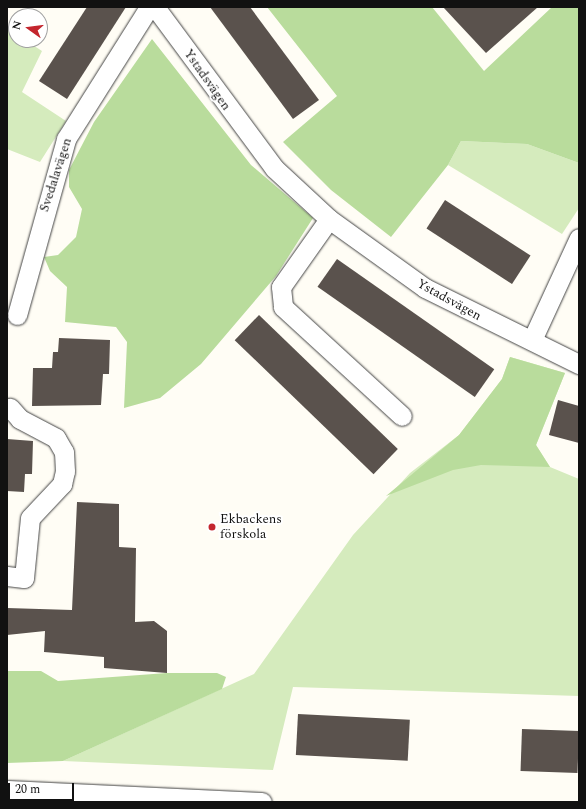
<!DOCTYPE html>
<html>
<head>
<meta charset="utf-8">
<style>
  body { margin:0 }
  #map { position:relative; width:586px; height:809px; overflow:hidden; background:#fffdf5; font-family:Spectral,serif }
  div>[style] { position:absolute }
  .green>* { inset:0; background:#d5ebbd }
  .forest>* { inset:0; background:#b9dc9c }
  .building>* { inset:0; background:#5a524d; transform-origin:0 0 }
  .roads { filter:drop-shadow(0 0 1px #444) drop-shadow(0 0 1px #444) }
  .minor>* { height:19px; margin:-9.5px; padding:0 9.5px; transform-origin:9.5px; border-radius:9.5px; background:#fff }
  .dots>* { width:11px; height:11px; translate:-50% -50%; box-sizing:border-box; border:2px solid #fff; border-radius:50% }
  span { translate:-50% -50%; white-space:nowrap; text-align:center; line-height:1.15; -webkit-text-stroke:4px #fff; paint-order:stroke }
  .street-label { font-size:13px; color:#111 }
  .poi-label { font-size:13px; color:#111 }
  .left { translate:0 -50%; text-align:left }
  .frame { position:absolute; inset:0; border:8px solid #111; pointer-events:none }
  .north { position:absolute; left:8px; top:8px; width:40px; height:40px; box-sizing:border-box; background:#fff; border:1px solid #a0a0a0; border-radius:50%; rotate:284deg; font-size:11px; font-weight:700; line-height:16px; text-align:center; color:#111 }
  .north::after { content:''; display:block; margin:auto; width:14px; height:18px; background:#c4262e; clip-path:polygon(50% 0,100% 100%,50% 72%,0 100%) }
  .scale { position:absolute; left:8px; top:783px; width:66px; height:18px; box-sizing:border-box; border:2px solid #111; border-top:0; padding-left:5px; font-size:12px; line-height:14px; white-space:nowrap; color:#111; -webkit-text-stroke:3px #fff; paint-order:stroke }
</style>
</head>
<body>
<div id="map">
  <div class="green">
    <i style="clip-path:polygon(7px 27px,16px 33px,16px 40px,25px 40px,42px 51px,22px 92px,66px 121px,40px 162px,7px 149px)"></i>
    <i style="clip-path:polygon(461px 141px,527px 144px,579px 163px,579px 208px,562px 234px,448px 165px)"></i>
    <i style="clip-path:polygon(510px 357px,565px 373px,536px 445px,550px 467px,579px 479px,579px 696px,293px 687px,273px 770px,63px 761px,254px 674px,353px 535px,410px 473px,459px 435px,502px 379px)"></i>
  </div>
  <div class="forest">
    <i style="clip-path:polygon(267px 7px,432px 7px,484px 71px,552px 7px,579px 7px,579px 163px,527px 144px,461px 141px,448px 165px,391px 237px,331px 190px,283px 142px,337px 96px)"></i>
    <i style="clip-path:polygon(152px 39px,251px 165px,313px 218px,276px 276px,201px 364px,160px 398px,124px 408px,127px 342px,116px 327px,65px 322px,67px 287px,50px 271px,44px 257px,58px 255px,76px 237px,82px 209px,69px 187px,69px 170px,94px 122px)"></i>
    <i style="clip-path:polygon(510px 357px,565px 373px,536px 445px,550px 467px,481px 465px,453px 470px,386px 496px,459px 435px,502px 379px)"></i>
    <i style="clip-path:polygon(7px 671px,41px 671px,58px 681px,167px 673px,217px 673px,226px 677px,222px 689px,63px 761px,7px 763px)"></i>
  </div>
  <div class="building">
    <i style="clip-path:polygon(87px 7px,126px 7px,67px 99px,39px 81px)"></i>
    <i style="clip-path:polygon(210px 7px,250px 7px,319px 100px,293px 119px)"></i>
    <i style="clip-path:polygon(443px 7px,538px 7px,486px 53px)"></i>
    <i style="left:445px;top:200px;width:102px;height:34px;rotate:33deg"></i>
    <i style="left:337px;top:259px;width:192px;height:34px;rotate:35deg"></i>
    <i style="left:259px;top:315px;width:193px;height:35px;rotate:44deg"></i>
    <i style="clip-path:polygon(59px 338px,110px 340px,109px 374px,103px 374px,101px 405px,32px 406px,33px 368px,52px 368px,53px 352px,58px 352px)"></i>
    <i style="clip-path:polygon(558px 400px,579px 406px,579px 443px,549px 435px)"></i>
    <i style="clip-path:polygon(7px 439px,33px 441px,32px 474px,25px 474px,24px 492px,7px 491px)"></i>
    <i style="clip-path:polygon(77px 502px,119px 504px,119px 547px,136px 548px,135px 622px,154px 621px,167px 631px,167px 673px,104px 668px,104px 657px,44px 652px,45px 631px,7px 635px,7px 608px,72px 610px)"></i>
    <i style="left:298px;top:714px;width:112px;height:41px;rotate:3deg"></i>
    <i style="left:522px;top:729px;width:57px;height:42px;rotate:2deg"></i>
  </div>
  <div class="roads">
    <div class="minor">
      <i style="left:155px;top:7px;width:200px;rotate:53.5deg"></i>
      <i style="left:274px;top:168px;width:75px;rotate:42.8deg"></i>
      <i style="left:329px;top:219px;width:118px;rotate:35.7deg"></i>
      <i style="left:425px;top:288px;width:172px;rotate:26.3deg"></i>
      <i style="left:329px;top:219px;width:83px;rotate:125.2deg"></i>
      <i style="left:281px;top:287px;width:20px;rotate:84deg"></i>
      <i style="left:283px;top:307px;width:161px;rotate:42.5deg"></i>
      <i style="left:17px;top:315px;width:183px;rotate:-74.4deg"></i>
      <i style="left:66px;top:139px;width:156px;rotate:-57.8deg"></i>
      <i style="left:532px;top:340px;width:112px;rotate:-65.3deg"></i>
      <i style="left:7px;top:576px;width:17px;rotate:7deg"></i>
      <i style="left:24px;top:578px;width:60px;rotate:-84.3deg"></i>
      <i style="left:30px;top:518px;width:47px;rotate:-46.7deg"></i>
      <i style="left:62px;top:484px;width:13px;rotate:-77deg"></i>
      <i style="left:65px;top:471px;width:19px;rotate:-93deg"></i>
      <i style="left:64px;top:452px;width:16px;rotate:-120deg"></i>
      <i style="left:56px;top:438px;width:41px;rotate:-152.2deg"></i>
      <i style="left:20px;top:419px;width:15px;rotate:-132deg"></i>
      <i style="left:7px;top:790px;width:255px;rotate:2.7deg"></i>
    </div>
  </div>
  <div class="dots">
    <i style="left:212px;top:527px;background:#c4262e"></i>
  </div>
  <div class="street-label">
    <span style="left:207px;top:80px;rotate:55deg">Ystadsvägen</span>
    <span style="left:56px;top:175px;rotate:-72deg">Svedalavägen</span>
    <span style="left:449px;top:300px;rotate:29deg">Ystadsvägen</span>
  </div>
  <div class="poi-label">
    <span class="left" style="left:220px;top:527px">Ekbackens<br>förskola</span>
  </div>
  <div class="frame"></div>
  <div class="north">N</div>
  <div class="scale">20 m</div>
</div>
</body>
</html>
